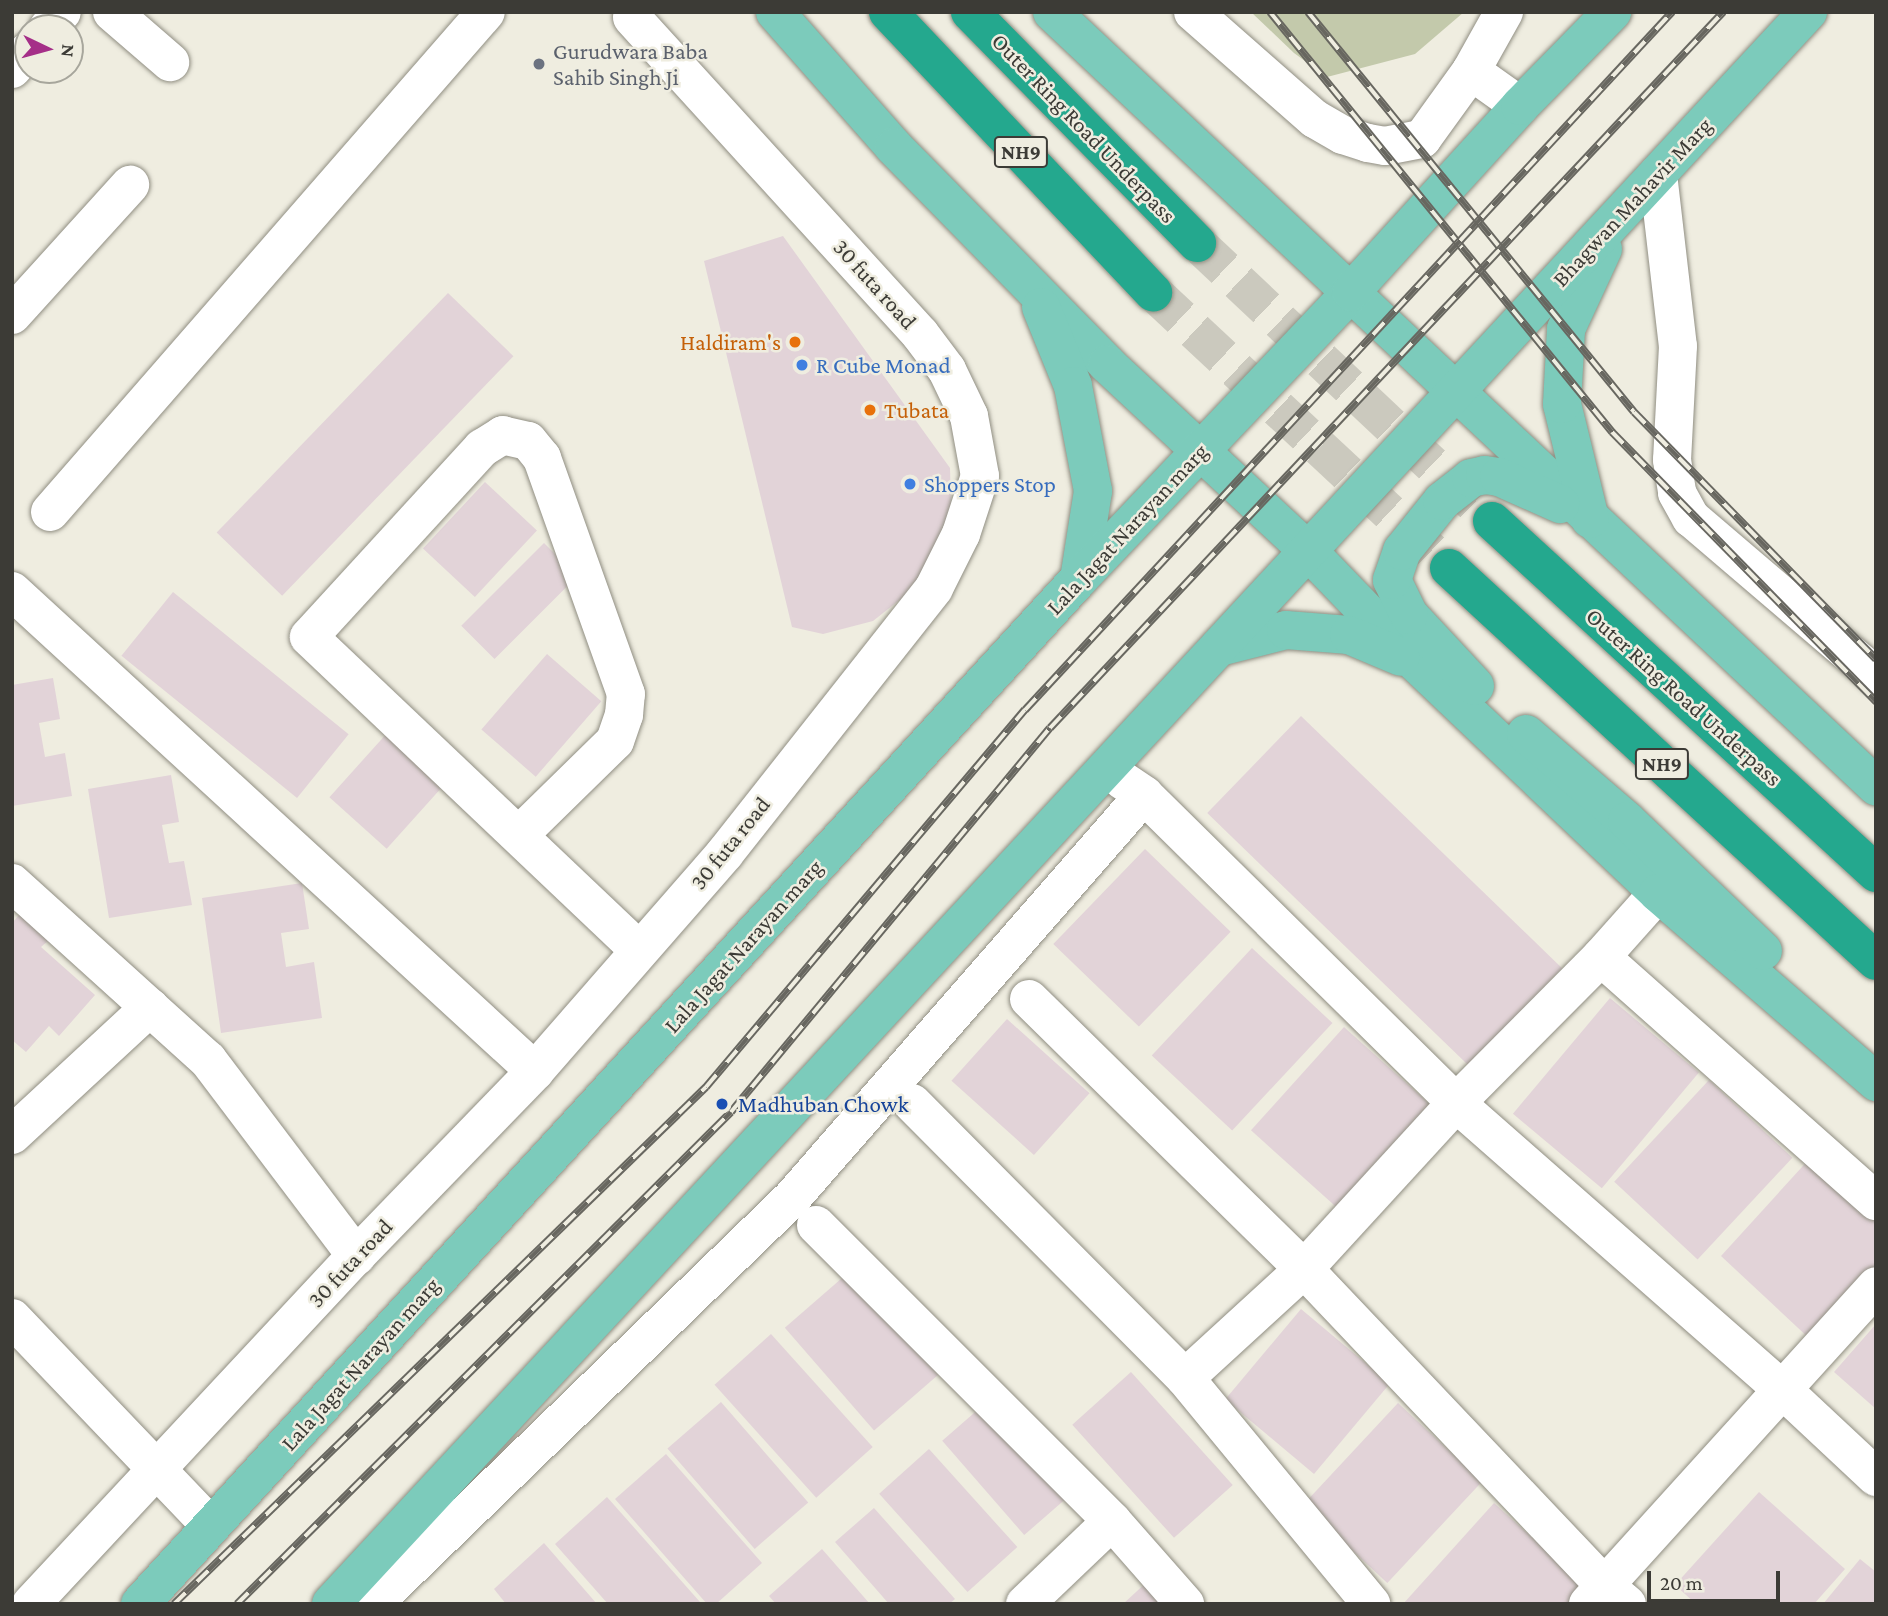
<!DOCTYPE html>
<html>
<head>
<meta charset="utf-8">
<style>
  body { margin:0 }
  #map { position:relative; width:1888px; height:1616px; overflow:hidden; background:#efede0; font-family:"Crimson Pro",serif }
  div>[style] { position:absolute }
  .green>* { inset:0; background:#c3c9ab }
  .building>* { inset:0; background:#e2d3d8; transform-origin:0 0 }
  .highway-tunnel>* { height:38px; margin-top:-19px; transform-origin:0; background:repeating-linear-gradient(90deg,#cbc9be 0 38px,transparent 0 57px) }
  .roads { filter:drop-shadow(0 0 2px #908e82) drop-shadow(0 0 2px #908e82) }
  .minor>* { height:38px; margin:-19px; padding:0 19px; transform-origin:19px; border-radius:19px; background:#fff }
  .major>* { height:38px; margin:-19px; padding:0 19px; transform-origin:19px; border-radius:19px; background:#7ccbbb }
  .highway>* { height:38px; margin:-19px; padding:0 19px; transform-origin:19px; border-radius:19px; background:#24a88e }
  .rail>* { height:8px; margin-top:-4px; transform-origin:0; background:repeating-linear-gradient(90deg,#efede0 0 16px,#686760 0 32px); box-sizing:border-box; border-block:2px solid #686760 }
  .dots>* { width:19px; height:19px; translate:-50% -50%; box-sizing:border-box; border:4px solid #efede0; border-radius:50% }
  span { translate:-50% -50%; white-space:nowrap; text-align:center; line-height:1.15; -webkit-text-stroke:5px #efede0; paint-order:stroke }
  .shield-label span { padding:2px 5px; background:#efede0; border:2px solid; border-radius:5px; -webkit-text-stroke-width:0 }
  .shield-label { font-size:21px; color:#3c3b36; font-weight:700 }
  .worship-label { font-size:23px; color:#5b616d }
  .left { translate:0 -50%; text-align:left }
  .street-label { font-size:23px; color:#3c3b36 }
  .food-label { font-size:23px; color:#c56008 }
  .right { translate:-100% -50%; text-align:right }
  .shop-label { font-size:23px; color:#366cbe }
  .transit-label { font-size:23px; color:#164399 }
  .frame { position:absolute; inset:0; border:14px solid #3c3b36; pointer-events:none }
  .north { position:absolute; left:14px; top:14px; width:70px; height:70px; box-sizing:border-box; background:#efede0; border:2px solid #a7a69c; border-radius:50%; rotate:95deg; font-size:19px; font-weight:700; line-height:28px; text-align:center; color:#3c3b36 }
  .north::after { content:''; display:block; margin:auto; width:24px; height:32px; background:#a52f88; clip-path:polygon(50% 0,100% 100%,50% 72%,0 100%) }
  .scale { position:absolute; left:1647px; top:1571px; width:133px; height:32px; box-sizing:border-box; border:4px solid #3c3b36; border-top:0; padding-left:9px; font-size:21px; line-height:24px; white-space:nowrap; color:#3c3b36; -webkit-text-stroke:5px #efede0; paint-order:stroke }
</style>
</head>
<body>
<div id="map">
  <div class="green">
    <i style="clip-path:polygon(1251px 12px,1464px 12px,1415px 54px,1327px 77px,1294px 53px)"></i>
  </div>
  <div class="building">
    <i style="clip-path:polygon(783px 236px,950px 468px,951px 506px,943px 535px,921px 575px,902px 598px,873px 621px,823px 634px,792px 627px,704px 261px)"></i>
    <i style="left:448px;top:293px;width:91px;height:333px;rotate:44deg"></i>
    <i style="left:485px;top:482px;width:71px;height:91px;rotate:43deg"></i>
    <i style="left:544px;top:543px;width:47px;height:117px;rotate:45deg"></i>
    <i style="left:173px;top:592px;width:226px;height:82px;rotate:39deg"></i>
    <i style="left:547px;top:654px;width:72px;height:100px;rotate:41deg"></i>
    <i style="clip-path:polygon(53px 678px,60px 719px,39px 723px,45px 757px,65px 753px,72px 796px,12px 806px,12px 685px)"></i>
    <i style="left:1301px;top:716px;width:363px;height:135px;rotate:44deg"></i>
    <i style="left:389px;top:731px;width:77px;height:89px;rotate:42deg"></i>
    <i style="clip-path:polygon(171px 775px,179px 822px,162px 825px,169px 863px,184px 861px,192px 905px,109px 918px,88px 789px)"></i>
    <i style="left:1145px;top:849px;width:119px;height:132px;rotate:44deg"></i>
    <i style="clip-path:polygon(302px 883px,309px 929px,281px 933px,286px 967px,314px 962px,322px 1018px,221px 1033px,202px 898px)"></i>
    <i style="clip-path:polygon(20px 914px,49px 940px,41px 947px,95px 995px,59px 1036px,49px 1026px,26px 1052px,12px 1040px,12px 923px)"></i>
    <i style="left:1252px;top:948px;width:110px;height:147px;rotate:43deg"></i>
    <i style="left:1610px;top:998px;width:116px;height:151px;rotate:40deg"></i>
    <i style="left:1007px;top:1019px;width:111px;height:83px;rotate:42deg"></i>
    <i style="left:1344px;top:1027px;width:120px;height:139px;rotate:42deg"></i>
    <i style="left:1709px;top:1080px;width:114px;height:139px;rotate:43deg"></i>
    <i style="clip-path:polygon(1812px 1156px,1876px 1215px,1876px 1271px,1812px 1341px,1721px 1256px)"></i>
    <i style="left:849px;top:1272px;width:136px;height:85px;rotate:49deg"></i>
    <i style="left:1301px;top:1309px;width:116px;height:118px;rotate:40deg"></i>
    <i style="clip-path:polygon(1876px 1324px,1876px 1409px,1834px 1372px)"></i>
    <i style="left:771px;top:1334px;width:152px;height:76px;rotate:48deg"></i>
    <i style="left:1131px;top:1372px;width:152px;height:79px;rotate:48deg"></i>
    <i style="left:989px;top:1400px;width:125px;height:62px;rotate:49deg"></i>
    <i style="left:721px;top:1402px;width:133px;height:71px;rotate:49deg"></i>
    <i style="left:1398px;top:1403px;width:115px;height:139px;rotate:43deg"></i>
    <i style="left:929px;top:1449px;width:132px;height:67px;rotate:48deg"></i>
    <i style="clip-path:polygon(666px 1454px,762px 1563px,716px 1604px,707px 1604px,615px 1499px)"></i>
    <i style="clip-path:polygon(1759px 1492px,1845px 1569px,1814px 1604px,1696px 1604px,1675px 1585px)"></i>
    <i style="clip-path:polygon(607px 1497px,700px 1602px,698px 1604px,608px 1604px,555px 1544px)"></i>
    <i style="clip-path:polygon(1494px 1503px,1584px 1585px,1567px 1604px,1403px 1604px)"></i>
    <i style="clip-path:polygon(874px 1508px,955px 1599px,949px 1604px,889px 1604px,835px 1542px)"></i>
    <i style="clip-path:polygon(544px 1543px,597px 1604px,506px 1604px,494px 1589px)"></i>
    <i style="clip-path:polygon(822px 1549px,870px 1604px,776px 1604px,769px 1596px)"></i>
    <i style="clip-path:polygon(1860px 1559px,1876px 1572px,1876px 1604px,1823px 1604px)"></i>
    <i style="clip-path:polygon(1149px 1580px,1170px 1604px,1123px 1604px)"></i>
  </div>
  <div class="highway-tunnel">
    <i style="left:1197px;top:243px;width:405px;rotate:43.3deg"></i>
    <i style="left:1153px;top:292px;width:405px;rotate:43deg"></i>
  </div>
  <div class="roads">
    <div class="minor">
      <i style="left:112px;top:12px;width:77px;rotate:40.8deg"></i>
      <i style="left:1193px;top:12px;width:162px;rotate:41.3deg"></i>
      <i style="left:1315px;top:119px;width:32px;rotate:30deg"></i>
      <i style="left:1343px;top:135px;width:26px;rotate:18deg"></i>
      <i style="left:1368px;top:143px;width:17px;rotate:10deg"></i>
      <i style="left:1385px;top:146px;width:38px;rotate:-11deg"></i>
      <i style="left:1422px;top:139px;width:84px;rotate:-54.2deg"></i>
      <i style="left:1471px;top:71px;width:60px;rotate:35.5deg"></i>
      <i style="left:48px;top:28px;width:21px;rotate:-49deg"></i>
      <i style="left:12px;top:69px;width:24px;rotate:-48deg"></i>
      <i style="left:1471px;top:71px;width:68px;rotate:-60.8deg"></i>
      <i style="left:1658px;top:174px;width:173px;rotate:83.4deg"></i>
      <i style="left:1678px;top:346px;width:114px;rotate:93deg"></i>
      <i style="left:1672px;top:460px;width:33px;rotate:81deg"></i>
      <i style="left:1677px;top:493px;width:29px;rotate:61deg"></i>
      <i style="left:1691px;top:518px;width:243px;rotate:40.5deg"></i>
      <i style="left:12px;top:315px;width:176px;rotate:-47.8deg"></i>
      <i style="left:50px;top:512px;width:663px;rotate:-48.91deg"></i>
      <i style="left:12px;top:591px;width:710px;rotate:42.55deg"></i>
      <i style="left:1122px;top:780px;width:27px;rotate:34deg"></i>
      <i style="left:1144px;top:795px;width:438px;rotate:44.6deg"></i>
      <i style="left:1456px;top:1103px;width:434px;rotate:41.3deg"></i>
      <i style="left:1782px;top:1389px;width:129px;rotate:43.1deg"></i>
      <i style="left:519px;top:835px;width:134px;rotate:-44.4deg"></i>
      <i style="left:615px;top:741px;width:28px;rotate:-71deg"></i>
      <i style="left:624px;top:715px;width:21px;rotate:-85deg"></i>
      <i style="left:626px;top:694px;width:251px;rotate:-109.6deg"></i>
      <i style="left:542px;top:458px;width:22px;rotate:-129deg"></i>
      <i style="left:528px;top:441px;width:26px;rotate:-167deg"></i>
      <i style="left:503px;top:435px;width:25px;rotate:148deg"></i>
      <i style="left:482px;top:448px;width:256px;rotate:132.5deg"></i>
      <i style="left:309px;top:637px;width:455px;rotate:43.5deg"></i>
      <i style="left:12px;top:883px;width:264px;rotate:42.1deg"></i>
      <i style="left:208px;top:1060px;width:246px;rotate:52.9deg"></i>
      <i style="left:1601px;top:957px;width:368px;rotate:41.6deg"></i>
      <i style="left:1029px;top:999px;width:385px;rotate:44.5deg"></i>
      <i style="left:1304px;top:1269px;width:436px;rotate:46.5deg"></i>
      <i style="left:1604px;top:1585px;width:30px;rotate:40deg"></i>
      <i style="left:912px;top:1103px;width:387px;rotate:45.2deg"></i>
      <i style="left:1185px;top:1378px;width:293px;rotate:50.5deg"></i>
      <i style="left:12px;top:1135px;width:188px;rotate:-42.8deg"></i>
      <i style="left:816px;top:1225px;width:419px;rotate:45deg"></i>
      <i style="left:1112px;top:1521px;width:111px;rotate:48.7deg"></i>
      <i style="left:12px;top:1318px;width:288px;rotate:46.3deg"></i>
      <i style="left:1185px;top:1378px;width:161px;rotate:-42.5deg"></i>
      <i style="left:1304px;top:1269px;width:225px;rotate:-47.5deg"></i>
      <i style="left:1456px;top:1103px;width:206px;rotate:-45.2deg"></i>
      <i style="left:1601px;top:957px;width:86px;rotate:-48.3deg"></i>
      <i style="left:31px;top:1604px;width:476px;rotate:-47deg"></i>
      <i style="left:356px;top:1256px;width:257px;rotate:-45.9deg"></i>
      <i style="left:535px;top:1071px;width:289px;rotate:-48.9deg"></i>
      <i style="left:725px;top:853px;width:337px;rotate:-51.7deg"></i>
      <i style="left:934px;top:588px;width:60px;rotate:-63.4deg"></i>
      <i style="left:961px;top:534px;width:61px;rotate:-71.9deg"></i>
      <i style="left:980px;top:476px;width:61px;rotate:-100.4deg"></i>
      <i style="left:969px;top:416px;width:51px;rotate:-115.6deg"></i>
      <i style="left:947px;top:370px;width:45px;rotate:-126.9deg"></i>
      <i style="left:920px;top:334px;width:428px;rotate:-132.3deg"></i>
      <i style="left:373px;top:1604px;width:582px;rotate:-44.1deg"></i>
      <i style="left:791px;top:1199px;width:536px;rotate:-48.85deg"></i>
      <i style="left:1025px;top:1604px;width:120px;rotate:-43.7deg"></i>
      <i style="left:1588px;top:1604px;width:429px;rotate:-47.8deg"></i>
    </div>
    <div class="major">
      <i style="left:775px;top:12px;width:180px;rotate:48.6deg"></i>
      <i style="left:894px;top:147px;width:304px;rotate:45.5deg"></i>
      <i style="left:1107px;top:364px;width:275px;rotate:42.9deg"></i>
      <i style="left:1308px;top:551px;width:156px;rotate:46deg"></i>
      <i style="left:1416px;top:663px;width:334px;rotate:43.5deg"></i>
      <i style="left:1658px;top:893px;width:289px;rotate:40.9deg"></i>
      <i style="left:1052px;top:12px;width:1131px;rotate:43.21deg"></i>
      <i style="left:1041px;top:307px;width:85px;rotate:67.9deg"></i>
      <i style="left:1073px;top:386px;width:107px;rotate:79.2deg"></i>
      <i style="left:1093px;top:491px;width:89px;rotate:99deg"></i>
      <i style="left:1590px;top:519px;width:118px;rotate:-103.7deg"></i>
      <i style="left:1562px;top:404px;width:75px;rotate:-86.9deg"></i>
      <i style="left:1566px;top:329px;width:88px;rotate:-65.2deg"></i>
      <i style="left:1219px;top:647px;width:69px;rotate:-14.2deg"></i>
      <i style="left:1286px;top:630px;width:63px;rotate:4.5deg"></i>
      <i style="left:1349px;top:635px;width:56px;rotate:22.9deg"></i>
      <i style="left:1475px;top:686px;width:97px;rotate:-132.9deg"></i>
      <i style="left:1409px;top:615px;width:39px;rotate:-116deg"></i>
      <i style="left:1392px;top:580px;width:31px;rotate:-71deg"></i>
      <i style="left:1402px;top:551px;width:64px;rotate:-51.3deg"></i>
      <i style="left:1442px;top:501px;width:37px;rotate:-38deg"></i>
      <i style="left:1471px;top:478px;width:14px;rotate:-12deg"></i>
      <i style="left:1485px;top:475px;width:14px;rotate:8deg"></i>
      <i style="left:1499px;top:477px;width:67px;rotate:23.9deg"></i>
      <i style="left:1526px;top:734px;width:133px;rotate:40.7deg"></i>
      <i style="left:1627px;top:821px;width:188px;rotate:43.7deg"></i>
      <i style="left:140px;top:1604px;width:1390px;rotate:-47.51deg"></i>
      <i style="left:1079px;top:579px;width:395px;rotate:-46.5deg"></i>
      <i style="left:1351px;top:292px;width:251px;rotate:-47.7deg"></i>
      <i style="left:1520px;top:106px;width:132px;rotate:-45.6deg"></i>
      <i style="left:331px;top:1604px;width:2172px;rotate:-47.15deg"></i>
    </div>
    <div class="highway">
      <i style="left:888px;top:12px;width:386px;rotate:46.6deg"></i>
      <i style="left:970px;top:12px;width:324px;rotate:45.5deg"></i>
      <i style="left:1492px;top:521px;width:521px;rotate:42.51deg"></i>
      <i style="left:1449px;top:568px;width:580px;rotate:42.63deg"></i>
    </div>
  </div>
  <div class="rail">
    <i style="left:1270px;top:12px;width:542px;rotate:50.84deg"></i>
    <i style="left:1612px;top:432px;width:378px;rotate:45.6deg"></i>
    <i style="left:1308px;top:12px;width:516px;rotate:50.82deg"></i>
    <i style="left:1634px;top:412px;width:346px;rotate:45.6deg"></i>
    <i style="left:174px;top:1604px;width:742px;rotate:-44.18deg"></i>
    <i style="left:706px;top:1087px;width:494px;rotate:-49.8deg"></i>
    <i style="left:1025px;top:710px;width:952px;rotate:-47.17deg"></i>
    <i style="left:237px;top:1604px;width:697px;rotate:-44.88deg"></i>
    <i style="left:731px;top:1112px;width:499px;rotate:-50.3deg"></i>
    <i style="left:1050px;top:728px;width:983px;rotate:-46.77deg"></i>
  </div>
  <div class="dots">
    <i style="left:539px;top:64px;background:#6b7280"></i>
    <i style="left:795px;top:342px;background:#e8710a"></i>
    <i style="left:802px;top:365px;background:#3f7fe0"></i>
    <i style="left:870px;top:410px;background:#e8710a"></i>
    <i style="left:910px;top:484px;background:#3f7fe0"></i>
    <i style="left:722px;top:1104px;background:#1a4fb4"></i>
  </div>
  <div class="shield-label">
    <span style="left:1021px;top:152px">NH9</span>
    <span style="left:1662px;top:764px">NH9</span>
  </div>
  <div class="worship-label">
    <span class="left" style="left:553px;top:64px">Gurudwara Baba<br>Sahib Singh Ji</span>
  </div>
  <div class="street-label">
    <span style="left:1084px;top:128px;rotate:46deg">Outer Ring Road Underpass</span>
    <span style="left:1632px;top:202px;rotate:-47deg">Bhagwan Mahavir Marg</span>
    <span style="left:875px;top:284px;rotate:48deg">30 futa road</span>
    <span style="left:1127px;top:529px;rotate:-47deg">Lala Jagat Narayan marg</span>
    <span style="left:1684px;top:697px;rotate:42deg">Outer Ring Road Underpass</span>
    <span style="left:730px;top:843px;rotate:-51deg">30 futa road</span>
    <span style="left:743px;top:946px;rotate:-48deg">Lala Jagat Narayan marg</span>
    <span style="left:350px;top:1263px;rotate:-47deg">30 futa road</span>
    <span style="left:360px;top:1364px;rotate:-48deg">Lala Jagat Narayan marg</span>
  </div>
  <div class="food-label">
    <span class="right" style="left:781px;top:342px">Haldiram's</span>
    <span class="left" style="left:884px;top:410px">Tubata</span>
  </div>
  <div class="shop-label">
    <span class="left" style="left:816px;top:365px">R Cube Monad</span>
    <span class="left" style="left:924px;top:484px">Shoppers Stop</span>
  </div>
  <div class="transit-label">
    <span class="left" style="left:738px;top:1104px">Madhuban Chowk</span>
  </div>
  <div class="frame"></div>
  <div class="north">N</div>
  <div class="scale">20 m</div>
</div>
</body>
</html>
